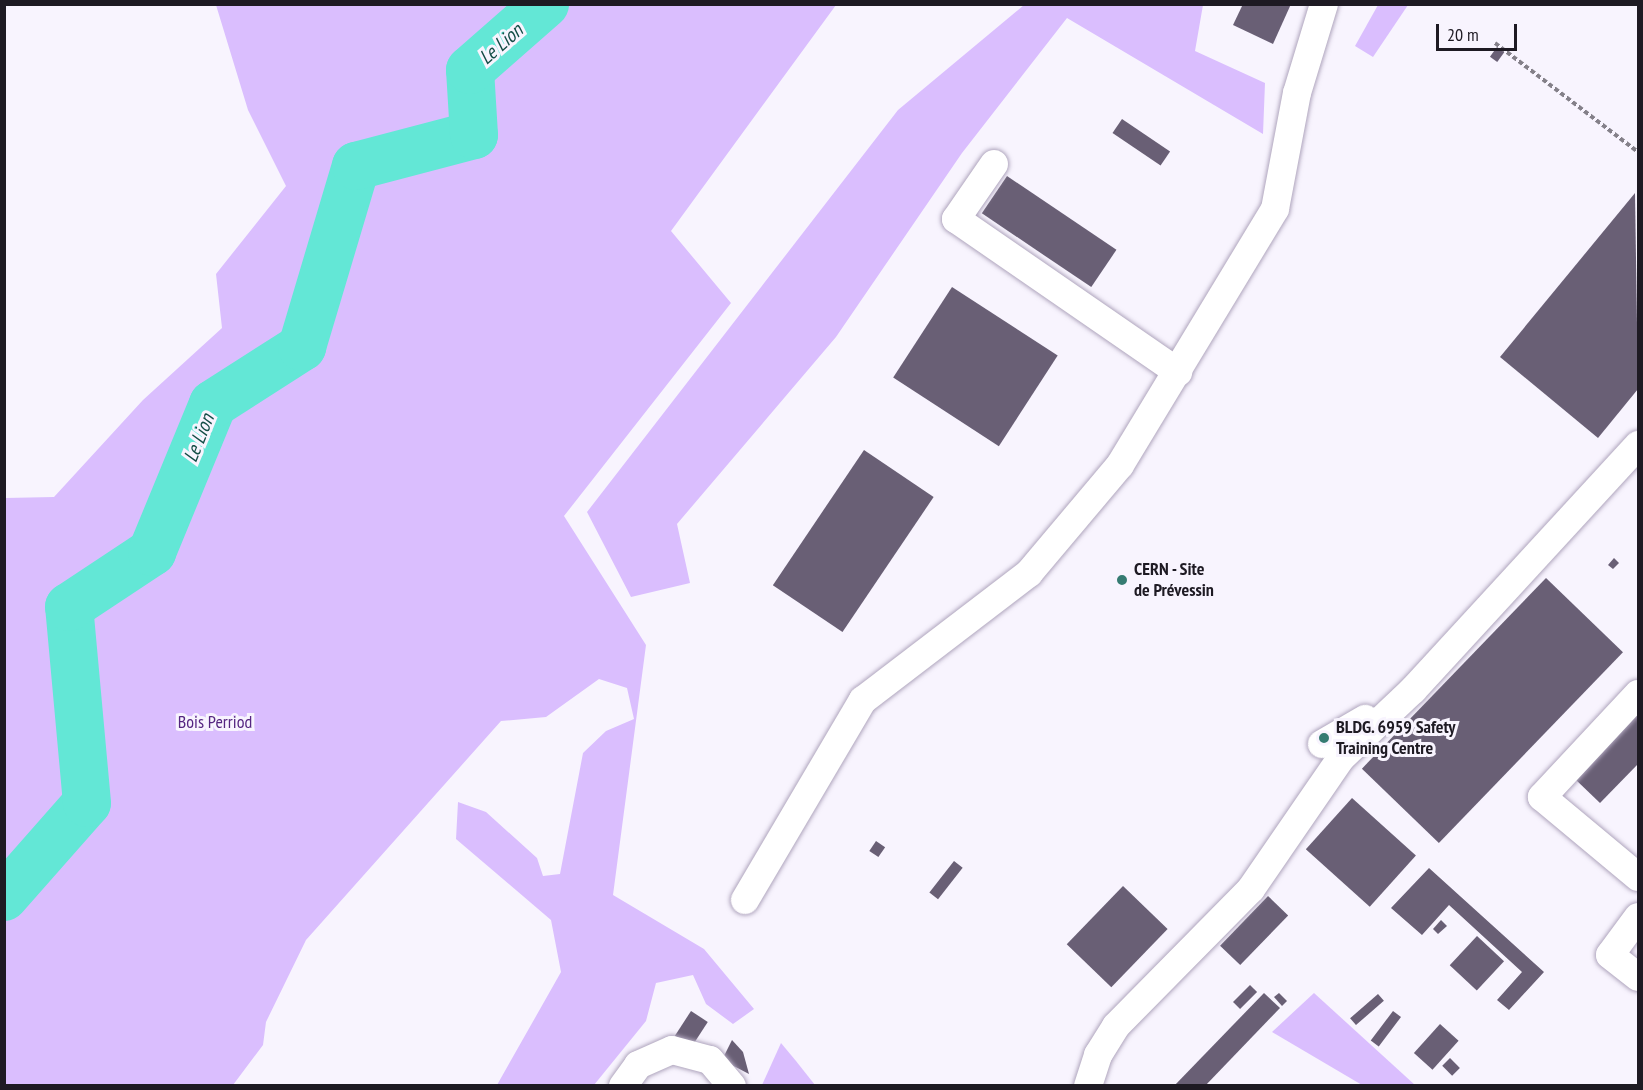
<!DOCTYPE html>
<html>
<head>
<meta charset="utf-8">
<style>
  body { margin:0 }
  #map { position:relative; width:1643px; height:1090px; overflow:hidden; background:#f8f4fe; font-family:"PT Sans Narrow",sans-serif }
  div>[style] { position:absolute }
  .green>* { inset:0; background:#dabefe }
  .river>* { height:48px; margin:-24px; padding:0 24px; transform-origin:24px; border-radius:24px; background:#63e7d6 }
  .building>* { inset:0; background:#695f75; transform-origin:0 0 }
  .path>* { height:4px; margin-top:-2px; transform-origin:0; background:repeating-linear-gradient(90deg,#848089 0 4.5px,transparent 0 7.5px) }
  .roads { filter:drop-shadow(0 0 2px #afa5bd) drop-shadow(0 0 2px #afa5bd) }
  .minor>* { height:28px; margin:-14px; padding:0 14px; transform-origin:14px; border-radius:14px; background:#fff }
  .dots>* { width:16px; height:16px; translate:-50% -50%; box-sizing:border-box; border:3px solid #f8f4fe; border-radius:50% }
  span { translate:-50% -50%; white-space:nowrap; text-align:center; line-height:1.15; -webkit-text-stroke:6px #f8f4fe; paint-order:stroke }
  .poi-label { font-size:18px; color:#1e1a23; font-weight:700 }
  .left { translate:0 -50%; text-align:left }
  .park-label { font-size:18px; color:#552581 }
  .water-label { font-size:20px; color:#134d46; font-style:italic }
  .frame { position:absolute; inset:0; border:6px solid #1e1a23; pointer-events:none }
  .scale { position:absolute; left:1436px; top:24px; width:81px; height:27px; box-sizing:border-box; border:3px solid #1e1a23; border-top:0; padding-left:8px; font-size:18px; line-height:21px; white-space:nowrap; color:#1e1a23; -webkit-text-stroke:4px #f8f4fe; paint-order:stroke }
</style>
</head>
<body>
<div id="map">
  <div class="green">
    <i style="clip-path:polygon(216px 5px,836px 5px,671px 231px,731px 303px,564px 516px,646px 645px,613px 895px,704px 949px,754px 1009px,733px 1024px,706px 1004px,693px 975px,656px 983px,646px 1021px,594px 1085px,497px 1085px,561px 972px,551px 920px,456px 839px,458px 802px,486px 812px,537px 858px,543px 876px,560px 874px,583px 753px,606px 731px,634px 719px,627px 688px,599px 679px,546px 717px,501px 721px,306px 940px,266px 1022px,263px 1045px,233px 1085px,5px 1085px,5px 498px,54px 497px,143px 400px,222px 328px,216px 274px,286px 186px,248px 110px)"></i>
    <i style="clip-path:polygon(1024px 5px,1203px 5px,1195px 51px,1265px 83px,1263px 134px,1067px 18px,962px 153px,836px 337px,677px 524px,690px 583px,631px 597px,587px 512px,898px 110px)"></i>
    <i style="clip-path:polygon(1378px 5px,1408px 5px,1373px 57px,1355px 46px)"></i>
    <i style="clip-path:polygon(1314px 993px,1415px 1085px,1362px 1085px,1272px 1032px)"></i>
    <i style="clip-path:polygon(781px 1043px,796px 1061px,815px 1085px,762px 1085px)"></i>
  </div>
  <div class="river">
    <i style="left:4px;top:897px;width:125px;rotate:-48.6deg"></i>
    <i style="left:87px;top:803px;width:197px;rotate:-95.2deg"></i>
    <i style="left:69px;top:607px;width:100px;rotate:-33.5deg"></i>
    <i style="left:152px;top:552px;width:160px;rotate:-67.6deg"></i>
    <i style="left:213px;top:404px;width:106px;rotate:-32.6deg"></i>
    <i style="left:302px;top:347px;width:189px;rotate:-73.4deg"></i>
    <i style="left:356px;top:166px;width:122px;rotate:-14.7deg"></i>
    <i style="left:474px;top:135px;width:65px;rotate:-93.5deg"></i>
    <i style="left:470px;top:70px;width:100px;rotate:-41.3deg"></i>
  </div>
  <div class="building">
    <i style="clip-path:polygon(1243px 4px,1291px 4px,1273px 44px,1233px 25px)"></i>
    <i style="left:1497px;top:47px;width:9px;height:12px;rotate:36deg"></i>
    <i style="left:1122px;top:119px;width:58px;height:17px;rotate:34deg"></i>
    <i style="left:1007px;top:176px;width:132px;height:45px;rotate:34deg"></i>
    <i style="clip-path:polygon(1635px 193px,1638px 389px,1598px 438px,1500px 357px)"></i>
    <i style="left:952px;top:287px;width:126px;height:108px;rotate:33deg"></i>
    <i style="left:864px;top:450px;width:84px;height:163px;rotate:34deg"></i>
    <i style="clip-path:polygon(1614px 558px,1619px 563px,1613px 569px,1608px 565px)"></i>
    <i style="left:1546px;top:578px;width:107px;height:265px;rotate:44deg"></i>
    <i style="clip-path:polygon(1638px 714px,1638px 764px,1600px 803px,1575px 779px)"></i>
    <i style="left:1352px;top:798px;width:86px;height:69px;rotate:42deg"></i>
    <i style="left:876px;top:841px;width:11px;height:12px;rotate:34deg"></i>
    <i style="left:954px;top:861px;width:11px;height:40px;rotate:38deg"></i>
    <i style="clip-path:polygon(1429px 868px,1544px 972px,1509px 1010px,1497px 1000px,1522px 972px,1449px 905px,1422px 935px,1391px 908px)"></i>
    <i style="left:1123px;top:886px;width:62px;height:81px;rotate:44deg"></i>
    <i style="left:1268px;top:896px;width:28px;height:69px;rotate:44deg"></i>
    <i style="clip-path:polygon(1441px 920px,1447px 926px,1438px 934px,1433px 929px)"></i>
    <i style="left:1477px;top:936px;width:37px;height:40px;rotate:43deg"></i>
    <i style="left:1250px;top:985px;width:10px;height:24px;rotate:45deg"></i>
    <i style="clip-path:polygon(1264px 993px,1280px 1008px,1205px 1086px,1174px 1086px)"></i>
    <i style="clip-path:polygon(1279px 993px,1287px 1001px,1282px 1006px,1274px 997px)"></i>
    <i style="left:1378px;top:994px;width:9px;height:37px;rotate:49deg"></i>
    <i style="left:691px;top:1011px;width:20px;height:34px;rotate:33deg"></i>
    <i style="left:1393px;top:1011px;width:10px;height:37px;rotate:37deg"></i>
    <i style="left:1440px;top:1024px;width:25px;height:39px;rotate:42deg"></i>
    <i style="clip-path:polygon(732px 1040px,743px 1052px,749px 1074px,722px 1060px)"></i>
    <i style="left:1450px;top:1058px;width:14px;height:11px;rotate:45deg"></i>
  </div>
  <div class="path">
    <i style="left:1495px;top:43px;width:180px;rotate:37.3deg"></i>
  </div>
  <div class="roads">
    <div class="minor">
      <i style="left:994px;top:164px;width:67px;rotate:124.6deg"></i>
      <i style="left:956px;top:219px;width:270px;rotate:34.6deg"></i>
      <i style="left:1638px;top:694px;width:141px;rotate:133deg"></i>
      <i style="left:1542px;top:797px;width:125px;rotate:39.8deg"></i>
      <i style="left:1322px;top:744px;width:50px;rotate:-30.2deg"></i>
      <i style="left:745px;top:900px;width:232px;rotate:-59.5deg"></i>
      <i style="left:863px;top:700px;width:209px;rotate:-37.4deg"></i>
      <i style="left:1029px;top:573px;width:141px;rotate:-49.9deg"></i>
      <i style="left:1120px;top:465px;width:299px;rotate:-58.8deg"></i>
      <i style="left:1275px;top:209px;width:118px;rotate:-79.3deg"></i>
      <i style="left:1297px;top:93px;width:93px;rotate:-73.1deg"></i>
      <i style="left:1638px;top:917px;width:47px;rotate:126.4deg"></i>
      <i style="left:1610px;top:955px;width:36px;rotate:38deg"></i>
      <i style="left:623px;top:1086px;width:26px;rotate:-54deg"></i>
      <i style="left:638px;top:1065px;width:37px;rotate:-24deg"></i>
      <i style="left:672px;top:1050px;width:39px;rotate:15deg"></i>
      <i style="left:710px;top:1060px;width:34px;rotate:50deg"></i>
      <i style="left:1088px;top:1086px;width:33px;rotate:-72deg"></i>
      <i style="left:1098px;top:1055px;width:34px;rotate:-58deg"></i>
      <i style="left:1116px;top:1026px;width:192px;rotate:-45.4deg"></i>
      <i style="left:1251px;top:889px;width:159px;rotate:-55.5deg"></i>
      <i style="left:1341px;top:758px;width:99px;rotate:-43.4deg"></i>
      <i style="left:1413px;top:690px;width:333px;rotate:-47.4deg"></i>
    </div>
  </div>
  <div class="dots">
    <i style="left:1122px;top:580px;background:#357b72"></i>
    <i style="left:1324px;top:738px;background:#357b72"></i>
  </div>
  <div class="poi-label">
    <span class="left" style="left:1134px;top:580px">CERN - Site<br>de Prévessin</span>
    <span class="left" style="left:1336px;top:738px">BLDG. 6959 Safety<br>Training Centre</span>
  </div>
  <div class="park-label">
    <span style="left:215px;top:722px">Bois Perriod</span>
  </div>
  <div class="water-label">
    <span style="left:501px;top:44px;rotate:-41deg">Le Lion</span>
    <span style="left:199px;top:438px;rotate:-68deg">Le Lion</span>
  </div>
  <div class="frame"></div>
  <div class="scale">20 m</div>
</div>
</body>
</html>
